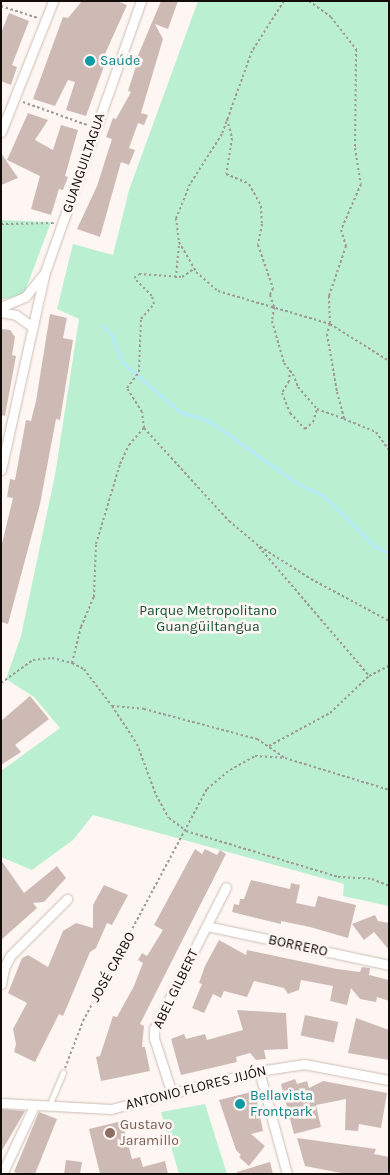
<!DOCTYPE html>
<html>
<head>
<meta charset="utf-8">
<style>
  body { margin:0 }
  #map { position:relative; width:390px; height:1175px; overflow:hidden; background:#fdf6f2; font-family:Karla,sans-serif }
  div>[style] { position:absolute }
  .green>* { inset:0; background:#baefd1 }
  .stream>* { height:3px; margin:-1.5px; padding:0 1.5px; transform-origin:1.5px; border-radius:1.5px; background:#b5ebf9 }
  .building>* { inset:0; background:#cebab5; transform-origin:0 0 }
  .path>* { height:2px; margin-top:-1px; transform-origin:0; background:repeating-linear-gradient(90deg,#9f9995 0 2.5px,transparent 0 5px) }
  .roads { filter:drop-shadow(0 0 1px #cebdb3) drop-shadow(0 0 1px #cebdb3) }
  .lane>* { height:4.5px; margin:-2.25px; padding:0 2.25px; transform-origin:2.25px; border-radius:2.25px; background:#fff }
  .street>* { height:9px; margin:-4.5px; padding:0 4.5px; transform-origin:4.5px; border-radius:4.5px; background:#fff }
  .dots>* { width:14px; height:14px; translate:-50% -50%; box-sizing:border-box; border:2px solid #fdf6f2; border-radius:50% }
  span { translate:-50% -50%; white-space:nowrap; text-align:center; line-height:1.15; -webkit-text-stroke:5px #fdf6f2; paint-order:stroke }
  .culture-label { font-size:14px; color:#0d838f }
  .left { translate:0 -50%; text-align:left }
  .street-label { font-size:14px; color:#120d09 }
  .park-label { font-size:14px; color:#124e33 }
  .education-label { font-size:14px; color:#785e54 }
  .frame { position:absolute; inset:0; border:2px solid #120d09; pointer-events:none }
</style>
</head>
<body>
<div id="map">
  <div class="green">
    <i style="clip-path:polygon(198px 1px,389px 1px,389px 906px,343px 896px,344px 884px,93px 815px,73px 840px,32px 870px,1px 857px,1px 771px,60px 728px,34px 697px,6px 679px,21px 636px,55px 475px,79px 319px,57px 309px,73px 244px,113px 255px,129px 190px)"></i>
    <i style="clip-path:polygon(1px 220px,51px 222px,24px 294px,1px 300px)"></i>
    <i style="clip-path:polygon(205px 1104px,227px 1174px,179px 1174px,161px 1112px)"></i>
  </div>
  <div class="stream">
    <i style="left:102px;top:325px;width:13px;rotate:45deg"></i>
    <i style="left:111px;top:334px;width:31px;rotate:68deg"></i>
    <i style="left:123px;top:363px;width:75px;rotate:40.7deg"></i>
    <i style="left:180px;top:412px;width:30px;rotate:17deg"></i>
    <i style="left:209px;top:421px;width:108px;rotate:35.2deg"></i>
    <i style="left:297px;top:483px;width:30px;rotate:26deg"></i>
    <i style="left:324px;top:496px;width:72px;rotate:45deg"></i>
    <i style="left:375px;top:547px;width:15px;rotate:23deg"></i>
  </div>
  <div class="building">
    <i style="clip-path:polygon(82px 1px,117px 1px,127px 5px,105px 54px,108px 55px,86px 116px,66px 110px,75px 82px,68px 80px,55px 106px,33px 99px,63px 17px,68px 18px)"></i>
    <i style="clip-path:polygon(161px 1px,178px 1px,168px 29px,155px 24px,163px 39px,141px 113px,148px 115px,144px 125px,138px 123px,129px 148px,135px 150px,129px 165px,121px 162px,100px 237px,77px 229px,97px 186px,112px 139px,106px 137px,113px 118px,116px 119px,131px 92px,128px 91px,136px 66px,134px 65px)"></i>
    <i style="clip-path:polygon(9px 13px,29px 21px,12px 65px,17px 67px,11px 85px,1px 81px,1px 33px)"></i>
    <i style="clip-path:polygon(28px 113px,48px 120px,35px 140px,53px 150px,61px 125px,78px 130px,65px 176px,68px 177px,63px 190px,59px 189px,51px 215px,31px 209px,40px 176px,7px 160px)"></i>
    <i style="clip-path:polygon(1px 153px,18px 178px,1px 185px)"></i>
    <i style="clip-path:polygon(50px 314px,67px 318px,63px 338px,73px 340px,60px 420px,56px 419px,40px 504px,8px 624px,1px 622px,1px 548px,13px 498px,7px 497px,10px 479px,15px 480px,26px 420px,31px 421px,36px 401px)"></i>
    <i style="clip-path:polygon(1px 329px,10px 330px,15px 337px,12px 355px,16px 356px,5px 416px,1px 415px)"></i>
    <i style="clip-path:polygon(30px 696px,49px 719px,15px 745px,21px 752px,1px 765px,1px 721px)"></i>
    <i style="clip-path:polygon(195px 849px,202px 854px,205px 849px,217px 855px,220px 850px,226px 854px,140px 1024px,144px 1026px,142px 1047px,145px 1047px,150px 1071px,101px 1081px,96px 1057px,100px 1056px,113px 1016px,117px 1017px,134px 986px,143px 963px,138px 960px,142px 953px,147px 956px,163px 930px,154px 925px)"></i>
    <i style="clip-path:polygon(1px 860px,24px 893px,57px 866px,66px 878px,44px 902px,33px 903px,37px 908px,1px 940px)"></i>
    <i style="clip-path:polygon(251px 880px,290px 889px,291px 883px,300px 885px,296px 903px,315px 907px,318px 896px,356px 905px,348px 938px,310px 927px,281px 921px,281px 924px,232px 912px,234px 904px,239px 905px,240px 899px,244px 899px)"></i>
    <i style="clip-path:polygon(104px 885px,128px 895px,112px 925px,107px 923px,96px 948px,90px 952px,63px 1016px,59px 1014px,35px 1062px,14px 1052px,16px 1044px,13px 1029px,27px 1003px,8px 993px,22px 958px,28px 955px,48px 967px,63px 931px,76px 923px,93px 928px,93px 905px)"></i>
    <i style="clip-path:polygon(375px 915px,378px 921px,389px 923px,389px 950px,374px 932px,364px 940px,352px 924px)"></i>
    <i style="clip-path:polygon(219px 940px,246px 955px,247px 950px,337px 969px,360px 972px,362px 967px,370px 968px,369px 975px,389px 980px,389px 1001px,377px 997px,376px 1002px,360px 999px,351px 988px,347px 1005px,330px 1001px,333px 986px,301px 980px,299px 990px,288px 994px,284px 988px,254px 981px,247px 997px,224px 991px,221px 998px,213px 994px,204px 1013px,192px 1008px,202px 984px,199px 983px,205px 966px)"></i>
    <i style="clip-path:polygon(237px 1010px,286px 1013px,288px 1049px,264px 1050px,266px 1059px,256px 1060px,250px 1053px,236px 1057px,237px 1062px,181px 1075px,171px 1039px,184px 1034px,186px 1039px,205px 1034px,207px 1040px,243px 1030px)"></i>
    <i style="left:305px;top:1015px;width:34px;height:21px;rotate:12deg"></i>
    <i style="clip-path:polygon(356px 1018px,389px 1030px,389px 1060px,348px 1053px)"></i>
    <i style="clip-path:polygon(295px 1079px,297px 1084px,307px 1081px,309px 1088px,323px 1081px,387px 1093px,381px 1128px,359px 1124px,358px 1131px,345px 1130px,346px 1099px,316px 1105px,321px 1127px,294px 1134px,281px 1084px)"></i>
    <i style="clip-path:polygon(255px 1091px,263px 1131px,251px 1134px,265px 1146px,249px 1166px,239px 1157px,241px 1155px,236px 1150px,219px 1100px)"></i>
    <i style="clip-path:polygon(1px 1109px,25px 1111px,1px 1152px)"></i>
    <i style="clip-path:polygon(39px 1112px,57px 1119px,35px 1174px,20px 1174px,14px 1172px)"></i>
    <i style="clip-path:polygon(122px 1121px,132px 1159px,140px 1157px,143px 1167px,165px 1161px,168px 1174px,100px 1174px,89px 1129px)"></i>
    <i style="clip-path:polygon(297px 1138px,376px 1149px,374px 1154px,389px 1157px,389px 1174px,346px 1174px,305px 1166px)"></i>
    <i style="clip-path:polygon(66px 1160px,82px 1162px,80px 1174px,64px 1174px)"></i>
    <i style="clip-path:polygon(270px 1162px,273px 1174px,237px 1174px,237px 1172px)"></i>
  </div>
  <div class="path">
    <i style="left:284px;top:1px;width:59px;rotate:122.6deg"></i>
    <i style="left:252px;top:51px;width:88px;rotate:109.9deg"></i>
    <i style="left:222px;top:134px;width:59px;rotate:122.6deg"></i>
    <i style="left:190px;top:184px;width:37px;rotate:112deg"></i>
    <i style="left:176px;top:218px;width:24px;rotate:83deg"></i>
    <i style="left:179px;top:242px;width:34px;rotate:60deg"></i>
    <i style="left:196px;top:272px;width:29px;rotate:41deg"></i>
    <i style="left:218px;top:291px;width:117px;rotate:16.4deg"></i>
    <i style="left:330px;top:324px;width:70px;rotate:32.1deg"></i>
    <i style="left:309px;top:1px;width:27px;rotate:36deg"></i>
    <i style="left:331px;top:17px;width:41px;rotate:52deg"></i>
    <i style="left:356px;top:49px;width:99px;rotate:90.6deg"></i>
    <i style="left:355px;top:148px;width:36px;rotate:81deg"></i>
    <i style="left:361px;top:184px;width:50px;rotate:113.5deg"></i>
    <i style="left:341px;top:230px;width:17px;rotate:73deg"></i>
    <i style="left:346px;top:246px;width:53px;rotate:108.8deg"></i>
    <i style="left:329px;top:296px;width:28px;rotate:88deg"></i>
    <i style="left:330px;top:324px;width:10px;rotate:107deg"></i>
    <i style="left:327px;top:334px;width:59px;rotate:80.2deg"></i>
    <i style="left:337px;top:392px;width:28px;rotate:75deg"></i>
    <i style="left:344px;top:419px;width:35px;rotate:22deg"></i>
    <i style="left:376px;top:432px;width:22px;rotate:54deg"></i>
    <i style="left:1px;top:6px;width:38px;rotate:18deg"></i>
    <i style="left:23px;top:102px;width:68px;rotate:19.8deg"></i>
    <i style="left:227px;top:119px;width:20px;rotate:75deg"></i>
    <i style="left:232px;top:138px;width:36px;rotate:99deg"></i>
    <i style="left:226px;top:174px;width:25px;rotate:23deg"></i>
    <i style="left:249px;top:184px;width:25px;rotate:61deg"></i>
    <i style="left:261px;top:206px;width:18px;rotate:87deg"></i>
    <i style="left:262px;top:224px;width:21px;rotate:101deg"></i>
    <i style="left:258px;top:245px;width:46px;rotate:70.8deg"></i>
    <i style="left:273px;top:288px;width:8px;rotate:113deg"></i>
    <i style="left:270px;top:295px;width:13px;rotate:72deg"></i>
    <i style="left:274px;top:307px;width:14px;rotate:98deg"></i>
    <i style="left:272px;top:321px;width:44px;rotate:74.1deg"></i>
    <i style="left:284px;top:363px;width:14px;rotate:51deg"></i>
    <i style="left:293px;top:374px;width:14px;rotate:69deg"></i>
    <i style="left:298px;top:387px;width:29px;rotate:49deg"></i>
    <i style="left:317px;top:409px;width:29px;rotate:20deg"></i>
    <i style="left:1px;top:224px;width:53px;rotate:-1.1deg"></i>
    <i style="left:176px;top:278px;width:36px;rotate:-85deg"></i>
    <i style="left:290px;top:370px;width:11px;rotate:95deg"></i>
    <i style="left:289px;top:381px;width:14px;rotate:120deg"></i>
    <i style="left:282px;top:393px;width:22px;rotate:68deg"></i>
    <i style="left:290px;top:413px;width:22px;rotate:47deg"></i>
    <i style="left:305px;top:429px;width:11px;rotate:-41deg"></i>
    <i style="left:313px;top:422px;width:14px;rotate:-73deg"></i>
    <i style="left:144px;top:428px;width:126px;rotate:47.6deg"></i>
    <i style="left:229px;top:521px;width:35px;rotate:40deg"></i>
    <i style="left:256px;top:544px;width:65px;rotate:32.5deg"></i>
    <i style="left:311px;top:579px;width:89px;rotate:28.3deg"></i>
    <i style="left:259px;top:547px;width:170px;rotate:49.5deg"></i>
    <i style="left:72px;top:663px;width:37px;rotate:-76deg"></i>
    <i style="left:81px;top:627px;width:33px;rotate:-67deg"></i>
    <i style="left:94px;top:597px;width:53px;rotate:-87.8deg"></i>
    <i style="left:96px;top:544px;width:84px;rotate:-73.3deg"></i>
    <i style="left:120px;top:464px;width:21px;rotate:-65deg"></i>
    <i style="left:129px;top:445px;width:23px;rotate:-49deg"></i>
    <i style="left:144px;top:428px;width:16px;rotate:-97deg"></i>
    <i style="left:142px;top:412px;width:28px;rotate:-122deg"></i>
    <i style="left:127px;top:388px;width:20px;rotate:-53deg"></i>
    <i style="left:139px;top:372px;width:53px;rotate:-87.8deg"></i>
    <i style="left:141px;top:319px;width:20px;rotate:-49deg"></i>
    <i style="left:154px;top:304px;width:8px;rotate:-104deg"></i>
    <i style="left:152px;top:296px;width:25px;rotate:-135deg"></i>
    <i style="left:134px;top:278px;width:6px;rotate:-39deg"></i>
    <i style="left:139px;top:274px;width:43px;rotate:4deg"></i>
    <i style="left:182px;top:277px;width:14px;rotate:-34deg"></i>
    <i style="left:1px;top:683px;width:39px;rotate:-36deg"></i>
    <i style="left:33px;top:660px;width:19px;rotate:-6deg"></i>
    <i style="left:52px;top:658px;width:21px;rotate:14deg"></i>
    <i style="left:72px;top:663px;width:13px;rotate:27deg"></i>
    <i style="left:84px;top:669px;width:46px;rotate:52.9deg"></i>
    <i style="left:112px;top:706px;width:45px;rotate:56.7deg"></i>
    <i style="left:137px;top:744px;width:54px;rotate:69.6deg"></i>
    <i style="left:156px;top:795px;width:26px;rotate:61deg"></i>
    <i style="left:169px;top:818px;width:21px;rotate:37deg"></i>
    <i style="left:186px;top:831px;width:159px;rotate:16.8deg"></i>
    <i style="left:338px;top:877px;width:34px;rotate:3deg"></i>
    <i style="left:372px;top:879px;width:18px;rotate:22deg"></i>
    <i style="left:112px;top:706px;width:32px;rotate:5deg"></i>
    <i style="left:144px;top:709px;width:117px;rotate:14.9deg"></i>
    <i style="left:257px;top:739px;width:34px;rotate:34deg"></i>
    <i style="left:269px;top:746px;width:69px;rotate:-28.4deg"></i>
    <i style="left:330px;top:713px;width:54px;rotate:-43.5deg"></i>
    <i style="left:369px;top:676px;width:22px;rotate:-27deg"></i>
    <i style="left:65px;top:1068px;width:50px;rotate:-69deg"></i>
    <i style="left:83px;top:1021px;width:263px;rotate:-61.9deg"></i>
    <i style="left:207px;top:789px;width:30px;rotate:-40deg"></i>
    <i style="left:230px;top:770px;width:29px;rotate:-29deg"></i>
    <i style="left:255px;top:756px;width:30px;rotate:4deg"></i>
    <i style="left:285px;top:758px;width:109px;rotate:17.1deg"></i>
  </div>
  <div class="roads">
    <div class="lane">
      <i style="left:49px;top:1106px;width:36px;rotate:-67deg"></i>
    </div>
    <div class="street">
      <i style="left:1px;top:132px;width:141px;rotate:-68.3deg"></i>
      <i style="left:1px;top:307px;width:26px;rotate:-23deg"></i>
      <i style="left:25px;top:297px;width:27px;rotate:-51deg"></i>
      <i style="left:1px;top:312px;width:15px;rotate:11deg"></i>
      <i style="left:16px;top:315px;width:19px;rotate:36deg"></i>
      <i style="left:1px;top:470px;width:203px;rotate:-77.5deg"></i>
      <i style="left:45px;top:272px;width:288px;rotate:-70.5deg"></i>
      <i style="left:207px;top:926px;width:186px;rotate:12.1deg"></i>
      <i style="left:1px;top:984px;width:16px;rotate:-79deg"></i>
      <i style="left:4px;top:968px;width:13px;rotate:-63deg"></i>
      <i style="left:10px;top:956px;width:81px;rotate:-45deg"></i>
      <i style="left:259px;top:1071px;width:107px;rotate:74.8deg"></i>
      <i style="left:172px;top:1094px;width:59px;rotate:-107.8deg"></i>
      <i style="left:154px;top:1038px;width:9px;rotate:-90deg"></i>
      <i style="left:154px;top:1029px;width:159px;rotate:-63.1deg"></i>
      <i style="left:1px;top:1103px;width:110px;rotate:3.1deg"></i>
      <i style="left:111px;top:1109px;width:153px;rotate:-14.4deg"></i>
      <i style="left:259px;top:1071px;width:46px;rotate:-8.8deg"></i>
      <i style="left:304px;top:1064px;width:86px;rotate:10.7deg"></i>
      <i style="left:2px;top:1174px;width:75px;rotate:-64.8deg"></i>
    </div>
  </div>
  <div class="dots">
    <i style="left:90px;top:61px;background:#0f9aa8"></i>
    <i style="left:240px;top:1104px;background:#0f9aa8"></i>
    <i style="left:110px;top:1133px;background:#8d6e63"></i>
  </div>
  <div class="culture-label">
    <span class="left" style="left:100px;top:61px">Saúde</span>
    <span class="left" style="left:250px;top:1104px">Bellavista<br>Frontpark</span>
  </div>
  <div class="street-label">
    <span style="left:84px;top:163px;rotate:-71deg">GUANGUILTAGUA</span>
    <span style="left:298px;top:946px;rotate:12deg">BORRERO</span>
    <span style="left:113px;top:967px;rotate:-61deg">JOSÉ CARBO</span>
    <span style="left:176px;top:989px;rotate:-64deg">ABEL GILBERT</span>
    <span style="left:196px;top:1088px;rotate:-14deg">ANTONIO FLORES JIJÓN</span>
  </div>
  <div class="park-label">
    <span style="left:208px;top:619px">Parque Metropolitano<br>Guangüiltangua</span>
  </div>
  <div class="education-label">
    <span class="left" style="left:120px;top:1133px">Gustavo<br>Jaramillo</span>
  </div>
  <div class="frame"></div>
</div>
</body>
</html>
